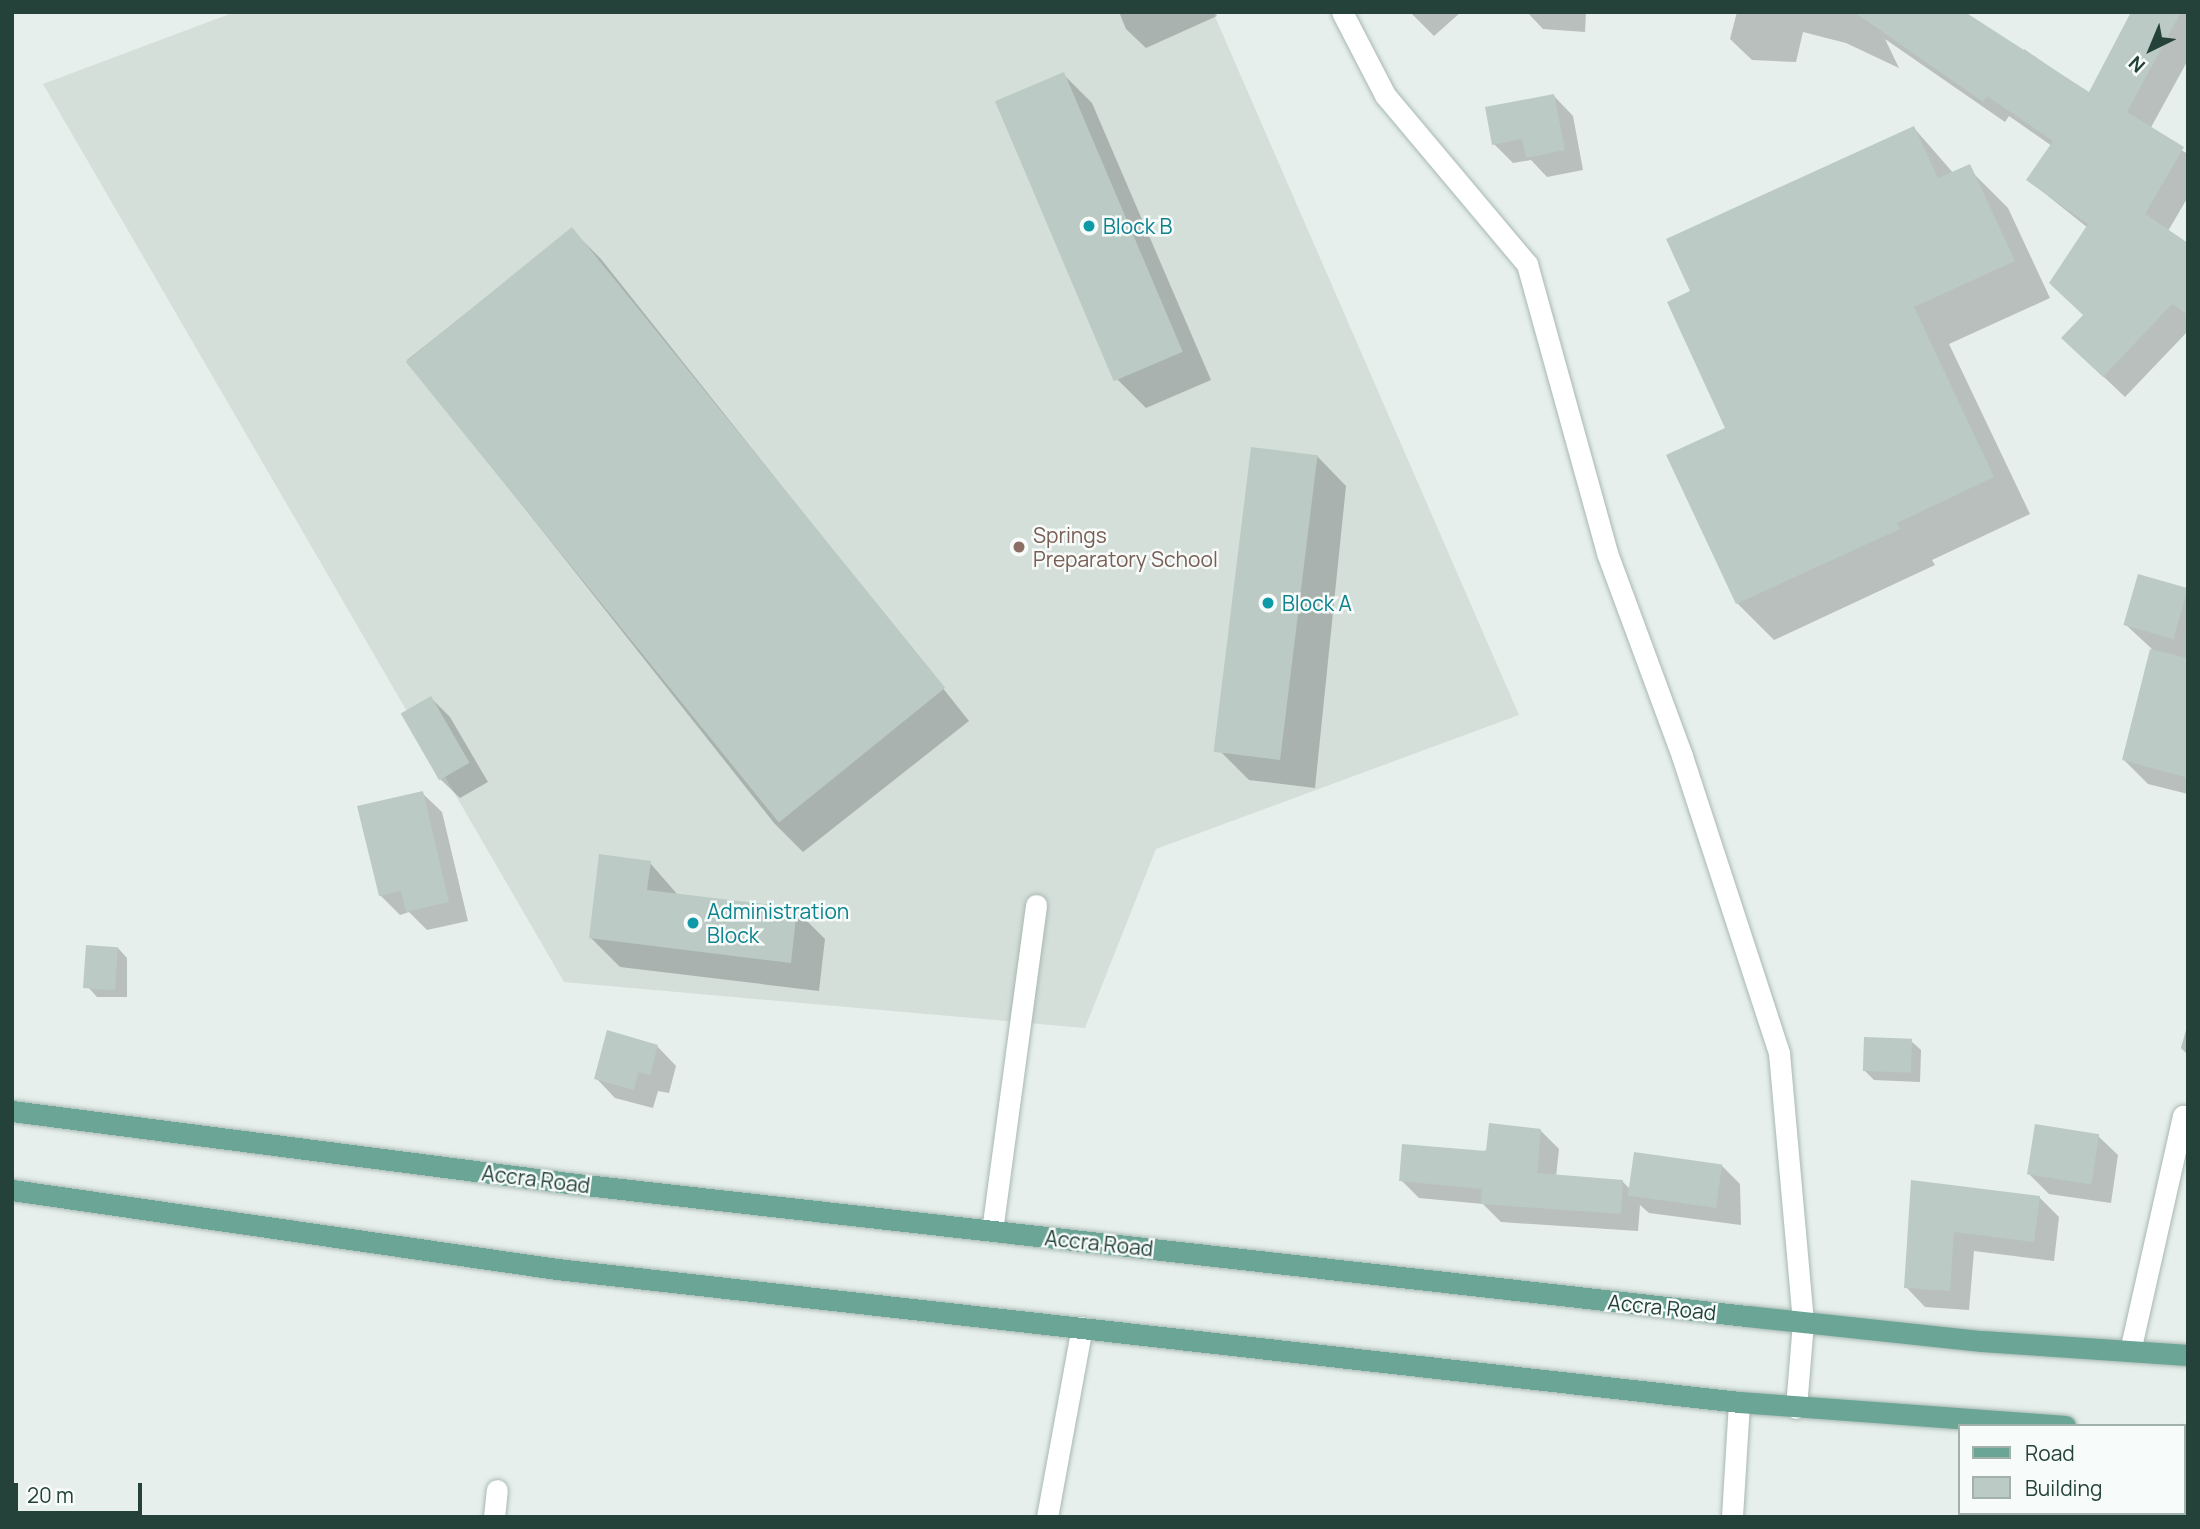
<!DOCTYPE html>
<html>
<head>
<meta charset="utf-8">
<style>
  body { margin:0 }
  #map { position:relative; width:2200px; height:1529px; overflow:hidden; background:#e6efeb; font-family:Manrope,sans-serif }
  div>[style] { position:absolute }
  .built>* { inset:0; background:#d4dfda }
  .shadow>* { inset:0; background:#0003 }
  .building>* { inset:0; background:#bbcac4; transform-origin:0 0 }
  .roads { filter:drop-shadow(0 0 2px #a8b8b2) drop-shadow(0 0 2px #a8b8b2) }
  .service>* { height:21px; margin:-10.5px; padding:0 10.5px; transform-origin:10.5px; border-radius:10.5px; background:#fff }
  .minor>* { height:21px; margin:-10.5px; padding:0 10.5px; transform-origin:10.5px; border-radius:10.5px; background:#fff }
  .primary>* { height:21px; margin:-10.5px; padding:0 10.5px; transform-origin:10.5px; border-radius:10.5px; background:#6aa596 }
  .dots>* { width:19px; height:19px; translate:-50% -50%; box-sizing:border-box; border:4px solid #f7fbf9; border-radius:50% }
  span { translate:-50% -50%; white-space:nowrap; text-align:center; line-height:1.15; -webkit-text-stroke:5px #f7fbf9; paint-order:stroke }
  .culture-label { font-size:21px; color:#0d838f }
  .left { translate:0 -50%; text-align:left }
  .education-label { font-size:21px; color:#785e54 }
  .street-label { font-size:21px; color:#24423a }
  .frame { position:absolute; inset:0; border:14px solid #24423a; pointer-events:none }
  .legend { position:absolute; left:1958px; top:1424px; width:228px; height:91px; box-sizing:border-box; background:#f7fbf9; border:2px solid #a3b1ad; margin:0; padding:9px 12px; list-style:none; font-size:21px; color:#24423a }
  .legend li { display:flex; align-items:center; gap:14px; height:35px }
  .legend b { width:35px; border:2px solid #a3b1ad }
  .north { position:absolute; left:2116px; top:14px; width:70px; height:70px; -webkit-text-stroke:5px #f7fbf9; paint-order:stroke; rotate:223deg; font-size:19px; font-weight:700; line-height:28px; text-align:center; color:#24423a }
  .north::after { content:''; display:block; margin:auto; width:24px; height:32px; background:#24423a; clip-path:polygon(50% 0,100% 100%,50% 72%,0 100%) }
  .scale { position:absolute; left:14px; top:1483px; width:128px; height:32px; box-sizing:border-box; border:4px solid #24423a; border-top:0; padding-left:9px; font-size:21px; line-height:24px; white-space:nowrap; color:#24423a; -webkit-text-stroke:5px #f7fbf9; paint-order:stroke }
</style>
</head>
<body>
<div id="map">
  <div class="built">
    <i style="clip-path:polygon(235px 12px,1213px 12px,1519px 715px,1156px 849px,1085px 1028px,564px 982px,43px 84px)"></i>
  </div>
  <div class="shadow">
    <i style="clip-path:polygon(1119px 12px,1215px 12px,1217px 16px,1146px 48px,1126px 29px)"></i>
    <i style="clip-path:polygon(1410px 12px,1461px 12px,1434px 36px)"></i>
    <i style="clip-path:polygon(1527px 12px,1586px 12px,1585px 32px,1543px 29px)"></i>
    <i style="clip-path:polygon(1737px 12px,1954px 12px,2021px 54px,2024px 49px,2089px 94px,2133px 12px,2188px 12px,2188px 60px,2149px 131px,2188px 154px,2188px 197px,2168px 231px,2188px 245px,2188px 331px,2125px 397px,2085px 359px,2088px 228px,2028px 180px,2052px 146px,2009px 116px,2005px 122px,1885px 39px,1899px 68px,1846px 43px,1803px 32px,1796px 62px,1752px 60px,1730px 39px)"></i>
    <i style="clip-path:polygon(1063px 74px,1092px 103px,1211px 380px,1146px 408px,1117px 379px)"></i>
    <i style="clip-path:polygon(1554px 96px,1573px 116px,1583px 170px,1547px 177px,1531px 160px,1513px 163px,1494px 144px)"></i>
    <i style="clip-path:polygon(1914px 128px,1955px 175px,1971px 171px,2008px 208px,2050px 298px,1949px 344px,2030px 514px,1932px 560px,1935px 565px,1774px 640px,1737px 603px,1727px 429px,1692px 292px)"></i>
    <i style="clip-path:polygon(572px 230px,601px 259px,969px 721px,803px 852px,774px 823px,407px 360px)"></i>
    <i style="clip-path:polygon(1317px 456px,1346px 486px,1315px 788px,1249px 780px,1220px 751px)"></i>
    <i style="clip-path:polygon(2140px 576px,2188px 590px,2188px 794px,2148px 784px,2124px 760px,2152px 649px,2126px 625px)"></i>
    <i style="clip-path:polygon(431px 698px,450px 717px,488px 782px,460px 798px,440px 779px)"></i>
    <i style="clip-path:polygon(422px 793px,442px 812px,468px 921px,427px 930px,409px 912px,400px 915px,380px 895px)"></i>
    <i style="clip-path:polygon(650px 863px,678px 895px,796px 910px,825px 939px,819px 991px,620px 967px,591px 938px)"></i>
    <i style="clip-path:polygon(118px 948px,127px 958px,127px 997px,97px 997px,88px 987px)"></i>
    <i style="clip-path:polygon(2188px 1023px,2188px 1055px,2181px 1048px)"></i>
    <i style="clip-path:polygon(1911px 1041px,1921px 1050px,1920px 1082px,1874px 1080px,1864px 1070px)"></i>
    <i style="clip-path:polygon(657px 1046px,676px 1066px,669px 1093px,658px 1091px,653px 1108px,615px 1098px,596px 1078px)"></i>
    <i style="clip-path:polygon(1541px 1131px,1559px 1149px,1556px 1177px,1623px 1182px,1631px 1190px,1721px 1165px,1740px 1184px,1741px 1225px,1649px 1213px,1640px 1205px,1638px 1231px,1501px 1222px,1483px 1204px,1419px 1198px,1401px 1180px)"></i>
    <i style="clip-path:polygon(2098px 1136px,2118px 1155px,2111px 1203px,2049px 1194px,2029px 1174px)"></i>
    <i style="clip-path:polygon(1913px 1182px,2039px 1197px,2059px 1217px,2054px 1261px,1974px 1251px,1969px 1310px,1925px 1307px,1906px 1287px)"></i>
  </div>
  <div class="building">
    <i style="clip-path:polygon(1854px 12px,1965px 12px,2089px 92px,2131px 12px,2181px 12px,2127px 112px,2184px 147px,2145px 214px,2188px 243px,2188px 315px,2172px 304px,2103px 377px,2061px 338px,2083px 315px,2049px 283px,2088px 224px,2026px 180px,2053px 141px,1987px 96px,1983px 102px)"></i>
    <i style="left:1064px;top:72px;width:304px;height:75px;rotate:67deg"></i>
    <i style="clip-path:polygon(1554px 94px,1565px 150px,1526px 158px,1522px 139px,1492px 145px,1485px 107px)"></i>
    <i style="clip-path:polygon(1914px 126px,1938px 178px,1970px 164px,2015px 261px,1914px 307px,1994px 477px,1897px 523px,1900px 529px,1736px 604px,1666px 455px,1725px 428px,1667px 302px,1690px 291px,1666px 239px)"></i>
    <i style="left:572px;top:227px;width:593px;height:214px;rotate:51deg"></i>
    <i style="left:1251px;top:447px;width:67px;height:307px;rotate:7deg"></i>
    <i style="left:2138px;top:574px;width:52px;height:53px;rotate:16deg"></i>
    <i style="clip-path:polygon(2150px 649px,2188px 658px,2188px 778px,2122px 760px)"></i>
    <i style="left:431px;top:696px;width:77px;height:35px;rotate:60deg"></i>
    <i style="clip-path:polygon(423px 791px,449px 902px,406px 912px,401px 891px,379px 896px,357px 806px)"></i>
    <i style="clip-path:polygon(599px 854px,651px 861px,647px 890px,797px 908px,791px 963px,589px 938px)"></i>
    <i style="left:86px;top:945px;width:32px;height:43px;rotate:4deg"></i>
    <i style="clip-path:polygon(607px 1030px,658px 1045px,650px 1075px,638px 1072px,634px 1090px,594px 1079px)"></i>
    <i style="left:1864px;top:1037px;width:48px;height:34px;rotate:2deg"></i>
    <i style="clip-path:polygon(1489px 1123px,1541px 1129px,1537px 1173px,1623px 1180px,1621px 1214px,1481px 1204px,1482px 1189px,1399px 1181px,1402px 1144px,1486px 1151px)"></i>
    <i style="left:2035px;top:1124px;width:65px;height:51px;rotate:9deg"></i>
    <i style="left:1634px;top:1152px;width:89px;height:44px;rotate:8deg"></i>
    <i style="clip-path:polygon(1911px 1180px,2040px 1196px,2034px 1242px,1954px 1232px,1950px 1291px,1904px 1288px)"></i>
  </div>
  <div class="roads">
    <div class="service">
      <i style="left:992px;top:1231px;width:329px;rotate:-82.3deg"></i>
      <i style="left:2130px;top:1351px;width:241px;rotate:-77.3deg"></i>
      <i style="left:2183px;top:1116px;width:5px"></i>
      <i style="left:1732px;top:1517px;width:115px;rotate:-86.5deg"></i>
      <i style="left:2018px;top:1517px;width:4px;rotate:-76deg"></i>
    </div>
    <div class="minor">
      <i style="left:1342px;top:12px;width:93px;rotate:62.6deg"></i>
      <i style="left:1385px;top:95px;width:221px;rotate:50deg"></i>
      <i style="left:1527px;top:264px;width:300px;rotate:74.5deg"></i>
      <i style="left:1607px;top:553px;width:216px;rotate:69.7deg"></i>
      <i style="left:1682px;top:756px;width:312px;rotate:71.9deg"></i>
      <i style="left:1779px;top:1053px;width:270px;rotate:84.9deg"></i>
      <i style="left:1803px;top:1322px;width:86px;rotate:94.7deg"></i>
      <i style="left:494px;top:1517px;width:27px;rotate:-84deg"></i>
      <i style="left:1047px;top:1517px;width:193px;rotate:-79.6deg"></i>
    </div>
    <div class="primary">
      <i style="left:12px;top:1111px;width:561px;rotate:7.38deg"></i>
      <i style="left:568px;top:1183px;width:1186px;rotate:6.44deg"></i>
      <i style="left:1747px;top:1316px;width:236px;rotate:6.1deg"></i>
      <i style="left:1982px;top:1341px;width:206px;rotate:3.9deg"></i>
      <i style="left:12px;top:1190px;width:551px;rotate:8.25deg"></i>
      <i style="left:557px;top:1269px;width:1189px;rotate:6.42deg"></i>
      <i style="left:1739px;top:1402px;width:327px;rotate:4.2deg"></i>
      <i style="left:2184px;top:1438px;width:4px"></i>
    </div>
  </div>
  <div class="dots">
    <i style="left:1089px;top:226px;background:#0f9aa8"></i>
    <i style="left:1019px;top:547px;background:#8d6e63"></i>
    <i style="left:1268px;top:603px;background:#0f9aa8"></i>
    <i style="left:693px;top:923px;background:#0f9aa8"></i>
  </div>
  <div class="culture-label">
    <span class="left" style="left:1103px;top:226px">Block B</span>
    <span class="left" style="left:1282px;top:603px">Block A</span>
    <span class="left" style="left:707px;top:923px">Administration<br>Block</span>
  </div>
  <div class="education-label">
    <span class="left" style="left:1033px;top:547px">Springs<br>Preparatory School</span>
  </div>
  <div class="street-label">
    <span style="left:536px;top:1179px;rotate:7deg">Accra Road</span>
    <span style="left:1099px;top:1243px;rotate:6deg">Accra Road</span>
    <span style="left:1662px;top:1307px;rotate:6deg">Accra Road</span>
  </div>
  <div class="frame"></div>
  <ul class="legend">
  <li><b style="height:9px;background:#6aa596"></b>Road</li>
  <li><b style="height:19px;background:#bbcac4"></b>Building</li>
  </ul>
  <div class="north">N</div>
  <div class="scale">20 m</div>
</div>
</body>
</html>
